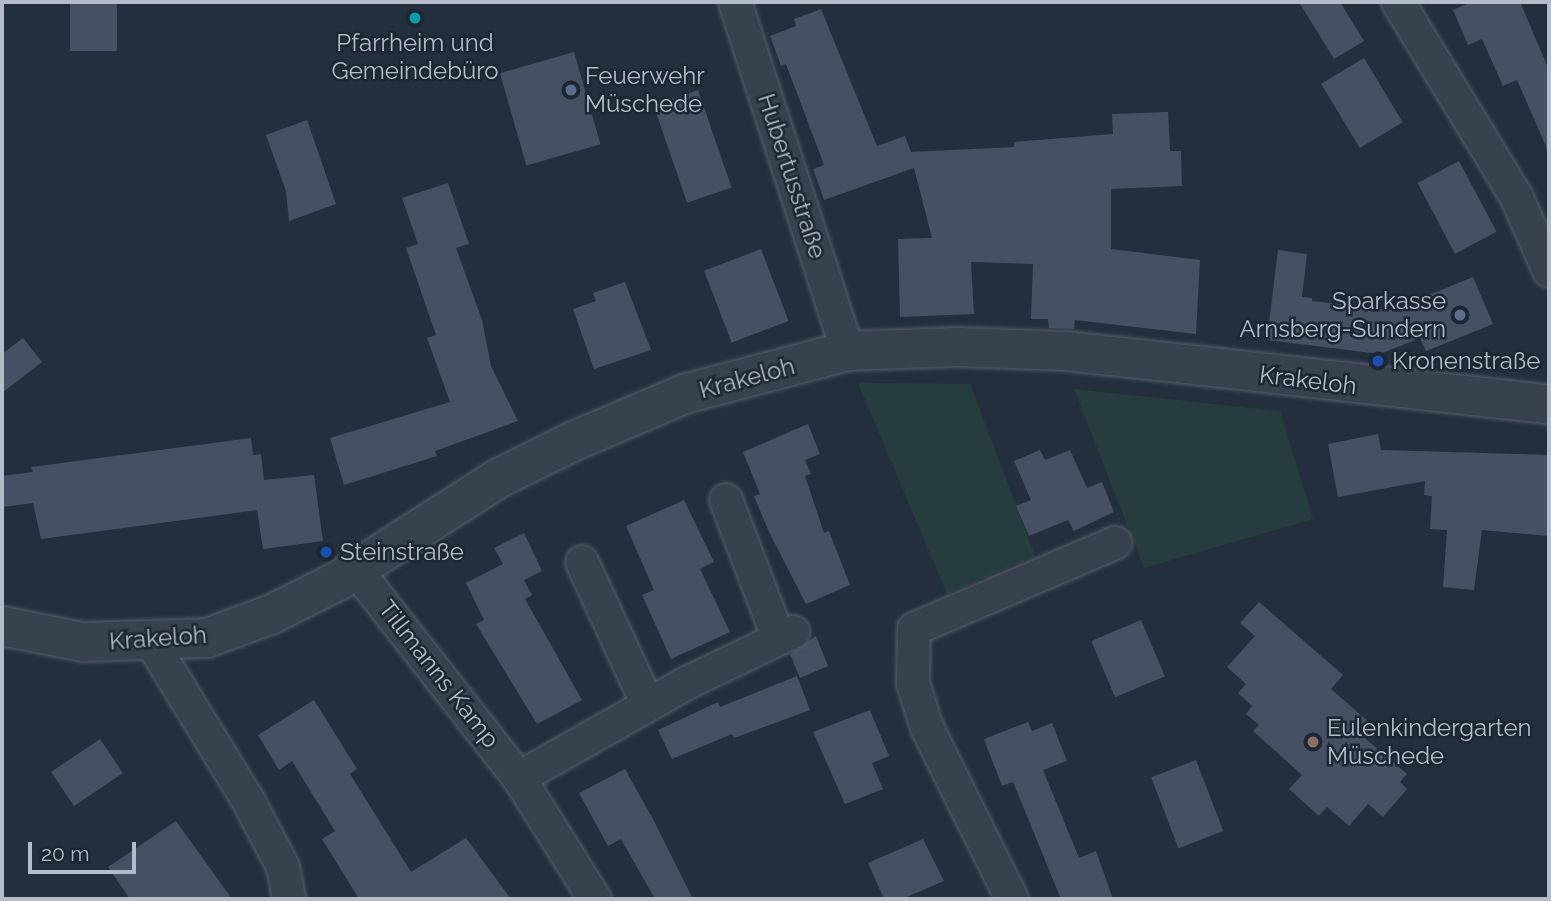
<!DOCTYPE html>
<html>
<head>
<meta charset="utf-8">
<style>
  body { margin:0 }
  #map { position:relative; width:1551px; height:901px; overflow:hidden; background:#242f3e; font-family:Raleway,sans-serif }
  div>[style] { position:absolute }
  .green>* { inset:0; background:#263c3f }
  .building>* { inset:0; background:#455162; transform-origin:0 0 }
  .roads { filter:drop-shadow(0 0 2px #565f6c) drop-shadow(0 0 2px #565f6c) }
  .minor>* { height:32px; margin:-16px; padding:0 16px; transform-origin:16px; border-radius:16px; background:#38414e }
  .tertiary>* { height:38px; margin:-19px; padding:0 19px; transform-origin:19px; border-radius:19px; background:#38414e }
  .dots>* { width:19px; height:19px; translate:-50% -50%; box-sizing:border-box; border:4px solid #1d2633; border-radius:50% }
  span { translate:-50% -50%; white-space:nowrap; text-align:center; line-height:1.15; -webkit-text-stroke:5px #1d2633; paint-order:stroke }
  .poi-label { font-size:24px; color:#b4bcc9 }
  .left { translate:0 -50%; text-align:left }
  .right { translate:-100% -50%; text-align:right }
  .street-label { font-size:24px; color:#b4bcc9 }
  .frame { position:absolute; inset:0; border:4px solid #b4bcc9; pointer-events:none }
  .scale { position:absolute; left:28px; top:842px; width:108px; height:32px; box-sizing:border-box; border:4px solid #b4bcc9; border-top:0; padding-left:9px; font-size:21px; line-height:24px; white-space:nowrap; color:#b4bcc9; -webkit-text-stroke:5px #1d2633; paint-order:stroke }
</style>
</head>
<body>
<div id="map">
  <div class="green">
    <i style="clip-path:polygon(858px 383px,970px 384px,1035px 556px,947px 594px)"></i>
    <i style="clip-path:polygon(1074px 389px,1280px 411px,1313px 519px,1144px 568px)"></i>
  </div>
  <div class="building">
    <i style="left:70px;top:2px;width:47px;height:49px"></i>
    <i style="clip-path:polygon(1299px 2px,1340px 2px,1364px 41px,1334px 59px)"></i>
    <i style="clip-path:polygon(1471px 2px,1520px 2px,1549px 70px,1549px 153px,1517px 80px,1503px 86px,1482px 39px,1468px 45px,1453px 10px)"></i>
    <i style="clip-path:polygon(821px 9px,877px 146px,905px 136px,911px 152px,1014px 147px,1014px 142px,1113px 134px,1112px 114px,1168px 112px,1170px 151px,1181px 151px,1182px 186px,1111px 189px,1111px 249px,1200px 260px,1196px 334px,1075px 320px,1074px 329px,1049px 328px,1048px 319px,1031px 319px,1033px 264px,971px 262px,974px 314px,900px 317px,898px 239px,932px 238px,914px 168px,824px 200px,813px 169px,824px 165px,786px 64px,781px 66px,770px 36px,796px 26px,794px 19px)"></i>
    <i style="left:574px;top:52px;width:96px;height:77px;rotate:74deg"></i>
    <i style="left:1364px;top:58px;width:75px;height:50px;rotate:59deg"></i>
    <i style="left:698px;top:90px;width:103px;height:47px;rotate:71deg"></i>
    <i style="clip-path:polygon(307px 120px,336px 204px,289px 221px,286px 191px,266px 135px)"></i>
    <i style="left:1459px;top:161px;width:80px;height:47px;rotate:62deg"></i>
    <i style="clip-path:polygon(448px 183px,469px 244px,456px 248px,482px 320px,491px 366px,518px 421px,435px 451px,437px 456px,344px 485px,330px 438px,450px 402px,427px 338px,436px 335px,406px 248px,418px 244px,402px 198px)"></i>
    <i style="left:761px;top:249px;width:77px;height:61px;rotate:69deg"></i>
    <i style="clip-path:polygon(1278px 250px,1307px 254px,1302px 297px,1312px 298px,1312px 301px,1392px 310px,1473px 277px,1493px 324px,1426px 351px,1420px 338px,1380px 354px,1267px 340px)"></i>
    <i style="clip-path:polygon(625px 282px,651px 350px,594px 369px,573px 309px,596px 301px,593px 293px)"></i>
    <i style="clip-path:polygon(23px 338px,42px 362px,2px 393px,2px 354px)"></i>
    <i style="clip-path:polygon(808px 424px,820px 454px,805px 460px,811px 474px,805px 476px,824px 533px,829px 531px,850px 585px,806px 604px,769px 532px,754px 496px,760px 494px,743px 452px)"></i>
    <i style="clip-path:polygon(1378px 434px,1381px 450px,1549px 455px,1549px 536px,1482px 530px,1474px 590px,1443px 587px,1447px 530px,1430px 529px,1432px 496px,1424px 495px,1425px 481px,1338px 497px,1328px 444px)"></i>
    <i style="clip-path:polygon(251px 438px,253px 455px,261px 454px,264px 480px,314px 475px,323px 541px,263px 549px,257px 510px,41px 539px,33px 503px,2px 507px,2px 476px,33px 472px,31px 467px)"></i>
    <i style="clip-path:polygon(1040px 450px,1045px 460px,1070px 450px,1087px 488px,1102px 482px,1114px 512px,1074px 531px,1068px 520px,1029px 536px,1016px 506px,1031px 500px,1014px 461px)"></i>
    <i style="clip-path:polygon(684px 500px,714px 562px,700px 569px,730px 632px,671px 659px,642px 595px,654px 590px,626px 526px)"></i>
    <i style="clip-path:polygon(524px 533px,542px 571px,524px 580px,532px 595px,525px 599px,582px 700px,537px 724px,476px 624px,484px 620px,466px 583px,503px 564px,494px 548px)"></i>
    <i style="clip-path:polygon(1259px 602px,1343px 675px,1331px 689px,1370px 723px,1360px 734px,1407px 774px,1400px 782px,1407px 789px,1383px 817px,1368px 804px,1349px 826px,1327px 807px,1319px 816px,1289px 789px,1302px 775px,1253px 731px,1259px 725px,1246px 714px,1252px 706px,1238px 693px,1246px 684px,1227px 667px,1255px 636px,1240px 623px)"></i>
    <i style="left:1141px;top:620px;width:61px;height:54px;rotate:67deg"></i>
    <i style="clip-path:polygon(816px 636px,828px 666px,800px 678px,790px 654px)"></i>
    <i style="clip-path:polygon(797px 676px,810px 710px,734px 738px,732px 734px,672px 759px,658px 730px,718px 702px,720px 707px)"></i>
    <i style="clip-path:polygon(314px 700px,357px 769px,350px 774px,411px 872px,466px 838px,511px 899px,359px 899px,322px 839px,335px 831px,292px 761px,279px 770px,258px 735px)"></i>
    <i style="clip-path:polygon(870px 710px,889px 756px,872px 763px,883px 789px,845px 804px,813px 732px)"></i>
    <i style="clip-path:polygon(1028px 722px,1032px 731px,1052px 723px,1067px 761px,1043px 770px,1079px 858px,1096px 851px,1113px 899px,1061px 899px,1013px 782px,1002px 786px,984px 739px)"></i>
    <i style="left:100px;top:739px;width:41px;height:59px;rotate:56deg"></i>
    <i style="left:1196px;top:760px;width:76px;height:48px;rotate:69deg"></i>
    <i style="clip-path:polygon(625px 769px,654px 821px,693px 899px,655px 899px,621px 839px,608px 846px,579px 793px)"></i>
    <i style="clip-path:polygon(176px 821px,232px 899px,130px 899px,108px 867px)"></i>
    <i style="clip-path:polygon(923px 839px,944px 881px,902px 899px,884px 899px,868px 863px)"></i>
  </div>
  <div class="roads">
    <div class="minor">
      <i style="left:735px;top:2px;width:367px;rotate:72.1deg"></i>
      <i style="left:1398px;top:2px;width:229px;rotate:58.7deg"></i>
      <i style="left:1517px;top:198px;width:80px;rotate:66.3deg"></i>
      <i style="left:726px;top:500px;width:147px;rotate:69.2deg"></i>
      <i style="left:582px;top:562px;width:157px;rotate:65.2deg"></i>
      <i style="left:357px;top:571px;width:263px;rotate:52deg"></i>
      <i style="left:519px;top:778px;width:143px;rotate:57.9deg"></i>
      <i style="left:152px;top:643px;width:186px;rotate:58.6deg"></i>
      <i style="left:249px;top:802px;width:73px;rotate:62.4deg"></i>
      <i style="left:283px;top:867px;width:33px;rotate:79deg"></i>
      <i style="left:519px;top:778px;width:193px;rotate:-29.5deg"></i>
      <i style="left:687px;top:683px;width:118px;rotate:-25.7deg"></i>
      <i style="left:1012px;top:899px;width:191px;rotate:-116.4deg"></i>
      <i style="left:927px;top:728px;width:47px;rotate:-107.3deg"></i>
      <i style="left:913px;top:683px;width:54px;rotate:-88.9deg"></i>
      <i style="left:914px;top:629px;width:219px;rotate:-23.2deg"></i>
    </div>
    <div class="tertiary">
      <i style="left:2px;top:626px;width:83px;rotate:11.2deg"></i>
      <i style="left:83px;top:642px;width:124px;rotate:-1.8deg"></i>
      <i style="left:207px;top:638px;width:69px;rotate:-20.3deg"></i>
      <i style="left:272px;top:614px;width:74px;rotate:-26.6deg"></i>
      <i style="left:338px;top:581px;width:191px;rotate:-32.6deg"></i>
      <i style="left:499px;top:478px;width:84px;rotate:-26.3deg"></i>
      <i style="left:574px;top:441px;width:120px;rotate:-23.1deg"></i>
      <i style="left:684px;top:394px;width:170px;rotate:-14.7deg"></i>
      <i style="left:848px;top:351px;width:110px;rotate:-2.1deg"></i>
      <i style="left:958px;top:347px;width:108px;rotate:2.1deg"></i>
      <i style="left:1066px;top:351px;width:486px;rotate:6.3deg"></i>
    </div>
  </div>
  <div class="dots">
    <i style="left:415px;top:18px;background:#0f9aa8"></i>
    <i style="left:571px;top:90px;background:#5c6f8a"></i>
    <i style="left:1460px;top:315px;background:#5c6f8a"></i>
    <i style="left:1378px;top:361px;background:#1a4fb4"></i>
    <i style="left:326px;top:552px;background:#1a4fb4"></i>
    <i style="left:1313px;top:742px;background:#8d6e63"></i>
  </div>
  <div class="poi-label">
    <span style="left:415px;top:57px">Pfarrheim und<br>Gemeindebüro</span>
    <span class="left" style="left:585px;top:90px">Feuerwehr<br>Müschede</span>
    <span class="right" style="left:1446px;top:315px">Sparkasse<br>Arnsberg-Sundern</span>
    <span class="left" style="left:1392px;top:361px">Kronenstraße</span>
    <span class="left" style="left:340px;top:552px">Steinstraße</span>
    <span class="left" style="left:1327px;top:742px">Eulenkindergarten<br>Müschede</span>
  </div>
  <div class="street-label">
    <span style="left:792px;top:176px;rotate:72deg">Hubertusstraße</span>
    <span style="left:747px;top:378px;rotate:-15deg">Krakeloh</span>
    <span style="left:1308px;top:380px;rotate:7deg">Krakeloh</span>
    <span style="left:158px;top:638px;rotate:-4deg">Krakeloh</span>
    <span style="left:439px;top:674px;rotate:52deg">Tillmanns Kamp</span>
  </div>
  <div class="frame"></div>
  <div class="scale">20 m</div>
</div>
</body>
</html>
